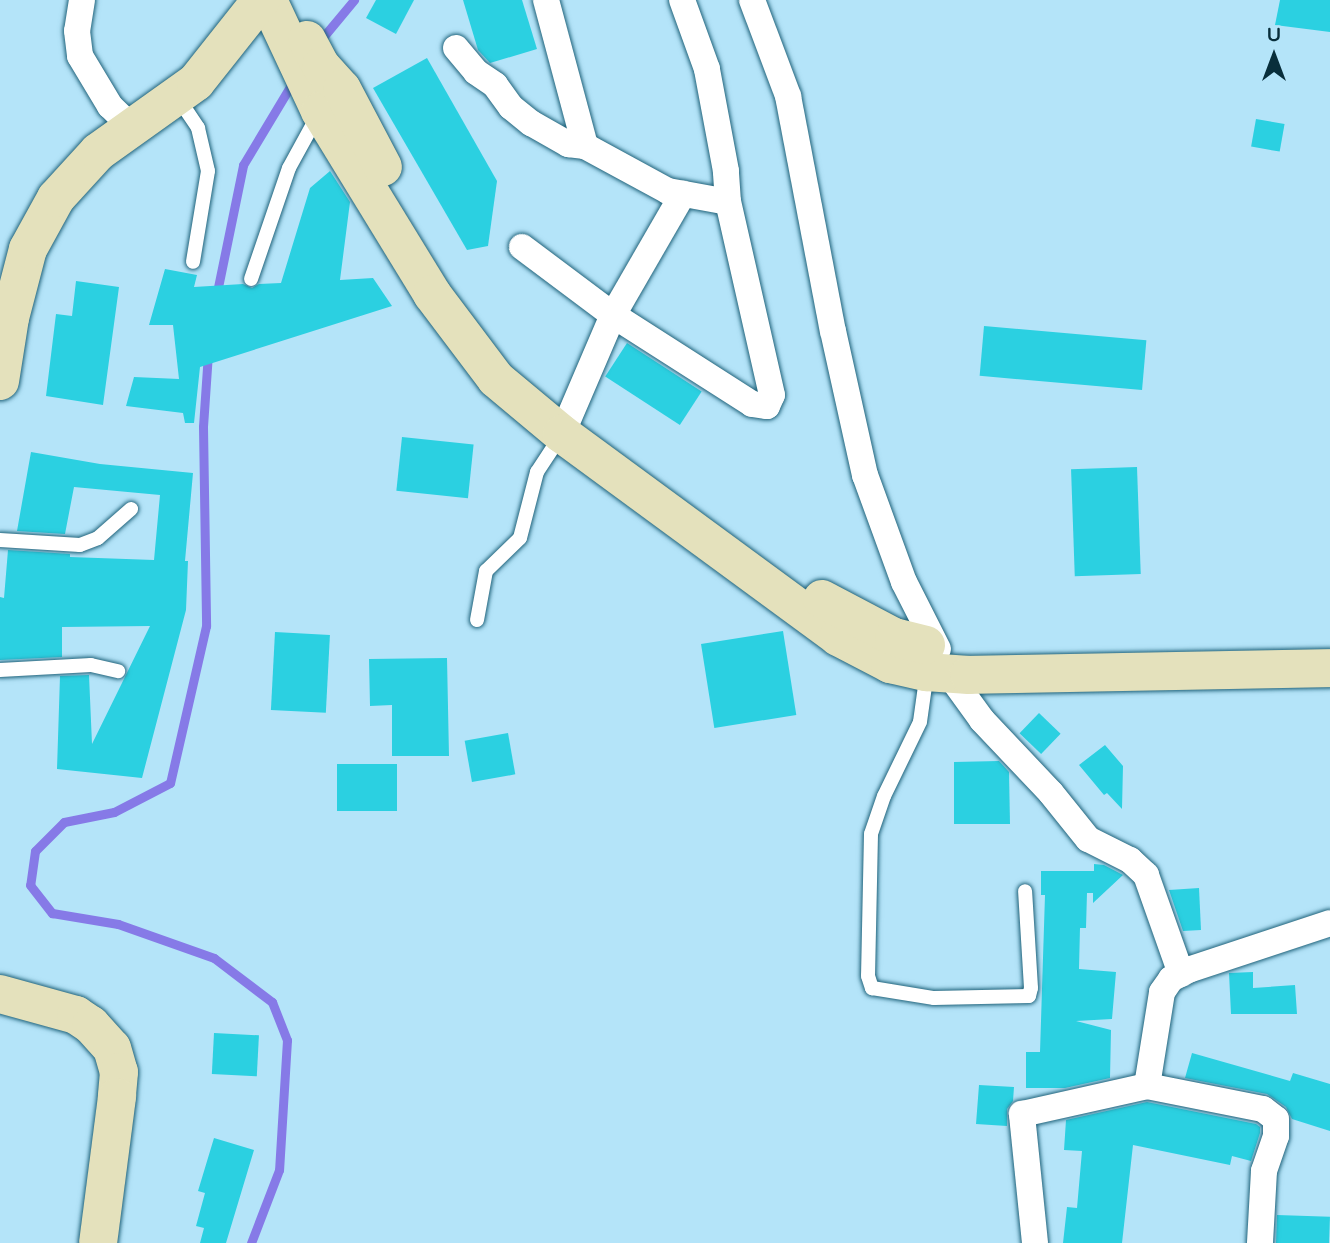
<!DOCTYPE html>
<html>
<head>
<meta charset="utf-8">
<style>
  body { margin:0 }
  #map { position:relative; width:1330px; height:1243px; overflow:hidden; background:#b4e4f9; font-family:"Varela Round",sans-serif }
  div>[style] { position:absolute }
  .stream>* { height:9px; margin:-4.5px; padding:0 4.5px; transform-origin:4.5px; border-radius:4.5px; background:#867ae7 }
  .building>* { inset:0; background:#2bd0e1; transform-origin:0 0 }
  .roads { filter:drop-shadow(0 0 2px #20637b) drop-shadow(0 0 2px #20637b) }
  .lane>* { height:14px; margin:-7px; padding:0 7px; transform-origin:7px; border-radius:7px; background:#fff }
  .street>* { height:26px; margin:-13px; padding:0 13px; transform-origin:13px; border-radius:13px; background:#fff }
  .secondary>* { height:38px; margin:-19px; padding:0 19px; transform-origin:19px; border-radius:19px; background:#e4e1bc }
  span { translate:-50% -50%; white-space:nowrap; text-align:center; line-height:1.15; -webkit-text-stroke:6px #b4e4f9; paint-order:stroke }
  .north { position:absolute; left:1239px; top:21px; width:70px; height:70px; -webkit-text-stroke:5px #b4e4f9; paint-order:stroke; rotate:0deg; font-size:19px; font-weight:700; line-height:28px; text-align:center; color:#082e3b }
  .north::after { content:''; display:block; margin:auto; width:24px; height:32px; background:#082e3b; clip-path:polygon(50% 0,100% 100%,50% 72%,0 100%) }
</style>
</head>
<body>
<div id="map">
  <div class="stream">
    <i style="left:319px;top:42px;width:55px;rotate:-50.2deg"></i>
    <i style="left:216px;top:297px;width:135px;rotate:-78.4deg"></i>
    <i style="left:243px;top:165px;width:99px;rotate:-59deg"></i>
    <i style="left:208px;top:353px;width:74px;rotate:93.9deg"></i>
    <i style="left:203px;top:427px;width:199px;rotate:89.1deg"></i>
    <i style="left:206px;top:626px;width:161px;rotate:102.9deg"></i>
    <i style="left:170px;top:783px;width:63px;rotate:152.6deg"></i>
    <i style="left:114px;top:812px;width:51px;rotate:168.7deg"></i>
    <i style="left:64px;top:822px;width:41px;rotate:135deg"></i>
    <i style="left:35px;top:851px;width:34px;rotate:98deg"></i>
    <i style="left:30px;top:885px;width:36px;rotate:52deg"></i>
    <i style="left:52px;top:913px;width:67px;rotate:9.5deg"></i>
    <i style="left:118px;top:924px;width:102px;rotate:19.5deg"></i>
    <i style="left:214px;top:958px;width:73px;rotate:37.2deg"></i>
    <i style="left:272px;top:1002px;width:41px;rotate:68.5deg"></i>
    <i style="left:287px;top:1040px;width:130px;rotate:93.5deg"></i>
    <i style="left:279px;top:1170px;width:78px;rotate:111deg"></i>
  </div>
  <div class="building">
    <i style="clip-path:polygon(376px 0,414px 0,396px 34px,366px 18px)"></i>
    <i style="clip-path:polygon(463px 0,522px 0,537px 49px,490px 63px,478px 50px)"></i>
    <i style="clip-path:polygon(1280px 0,1330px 0,1330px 32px,1275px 25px)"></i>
    <i style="clip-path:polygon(427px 58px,497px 181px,488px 246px,467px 250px,373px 88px)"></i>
    <i style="left:1256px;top:119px;width:29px;height:28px;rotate:10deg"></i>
    <i style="clip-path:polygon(330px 171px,350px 202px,340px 280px,373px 278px,392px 306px,200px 367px,194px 423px,185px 423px,183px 413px,126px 406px,134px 377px,179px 379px,173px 325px,149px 325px,165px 269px,197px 275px,194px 287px,243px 284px,252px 288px,259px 284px,281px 283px,310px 188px)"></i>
    <i style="clip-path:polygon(76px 281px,119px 287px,103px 405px,46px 396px,56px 314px,72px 316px)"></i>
    <i style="left:984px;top:326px;width:163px;height:50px;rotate:5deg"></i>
    <i style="left:627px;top:343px;width:89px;height:40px;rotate:33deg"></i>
    <i style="left:402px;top:437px;width:72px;height:54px;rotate:6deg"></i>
    <i style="clip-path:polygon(31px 452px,100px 464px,193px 473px,185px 561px,188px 561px,186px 610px,142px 778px,57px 769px,60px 676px,89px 675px,92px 744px,150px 626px,62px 627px,62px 657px,0 660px,0 597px,4px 598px,8px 550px,70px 554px,70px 557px,154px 560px,160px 495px,74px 487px,65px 534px,17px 531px)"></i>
    <i style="left:1137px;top:467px;width:107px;height:66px;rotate:88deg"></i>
    <i style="left:783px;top:631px;width:85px;height:83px;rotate:81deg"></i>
    <i style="left:275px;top:632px;width:55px;height:78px;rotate:3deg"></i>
    <i style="clip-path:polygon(447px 658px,449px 756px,392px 756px,392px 705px,370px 706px,369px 659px)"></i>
    <i style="left:1039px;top:713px;width:30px;height:28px;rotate:44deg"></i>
    <i style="left:508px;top:733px;width:42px;height:44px;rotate:80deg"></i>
    <i style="clip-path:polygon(1105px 745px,1123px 766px,1122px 809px,1107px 793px,1104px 795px,1079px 765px)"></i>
    <i style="clip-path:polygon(999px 761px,1009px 772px,1010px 824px,954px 824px,954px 762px)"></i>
    <i style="left:397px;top:764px;width:47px;height:60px;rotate:90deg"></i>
    <i style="clip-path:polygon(1094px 864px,1104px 865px,1123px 875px,1093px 903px,1093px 893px,1087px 893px,1086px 928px,1080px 928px,1079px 969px,1116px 972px,1112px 1019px,1076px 1021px,1111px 1030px,1110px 1078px,1065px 1088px,1026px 1088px,1026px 1052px,1040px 1052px,1045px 895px,1041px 895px,1041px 871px,1094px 871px)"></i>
    <i style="clip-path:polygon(1199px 888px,1201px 930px,1183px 931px,1169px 890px)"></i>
    <i style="clip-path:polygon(1253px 972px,1253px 988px,1295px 985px,1297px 1014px,1231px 1014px,1229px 973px)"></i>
    <i style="left:214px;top:1033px;width:45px;height:41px;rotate:3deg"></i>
    <i style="clip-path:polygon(1192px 1053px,1290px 1081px,1293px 1073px,1330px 1084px,1330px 1131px,1292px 1119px,1286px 1107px,1267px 1094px,1185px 1078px)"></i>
    <i style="clip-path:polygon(979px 1085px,1014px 1087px,1013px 1101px,1007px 1109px,1007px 1126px,976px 1124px)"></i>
    <i style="clip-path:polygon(1147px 1102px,1256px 1124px,1260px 1127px,1260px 1133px,1251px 1161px,1232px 1156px,1230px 1165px,1133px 1145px,1122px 1243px,1063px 1243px,1067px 1207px,1077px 1208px,1082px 1151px,1064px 1150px,1066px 1120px)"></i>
    <i style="clip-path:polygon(214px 1138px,254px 1150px,226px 1243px,200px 1243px,204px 1228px,196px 1226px,205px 1193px,198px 1191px)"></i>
    <i style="left:1277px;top:1215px;width:53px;height:28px;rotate:2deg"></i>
  </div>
  <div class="roads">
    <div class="lane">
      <i style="left:178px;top:98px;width:36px;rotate:56deg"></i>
      <i style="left:198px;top:128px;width:44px;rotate:76.9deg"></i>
      <i style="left:208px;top:171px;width:92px;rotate:99.4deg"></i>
      <i style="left:251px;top:279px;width:117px;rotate:-71.1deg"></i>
      <i style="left:289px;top:168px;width:60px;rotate:-61.3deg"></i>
      <i style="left:0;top:540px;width:80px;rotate:3.6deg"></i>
      <i style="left:80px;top:545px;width:19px;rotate:-21deg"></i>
      <i style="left:98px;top:538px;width:44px;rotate:-41.3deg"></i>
      <i style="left:477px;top:620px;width:50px;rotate:-79.6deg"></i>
      <i style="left:486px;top:571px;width:47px;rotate:-44.1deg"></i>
      <i style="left:520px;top:538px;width:68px;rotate:-75.6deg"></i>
      <i style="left:537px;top:472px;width:45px;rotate:-56.7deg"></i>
      <i style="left:0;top:670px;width:91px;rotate:-3.1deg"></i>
      <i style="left:91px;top:665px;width:28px;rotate:13deg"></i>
      <i style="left:927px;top:672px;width:50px;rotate:98deg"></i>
      <i style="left:920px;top:722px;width:82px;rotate:115.9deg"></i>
      <i style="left:884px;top:796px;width:40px;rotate:108.9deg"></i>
      <i style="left:871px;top:834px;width:142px;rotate:91.2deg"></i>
      <i style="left:868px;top:976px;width:13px;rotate:72deg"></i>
      <i style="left:872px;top:988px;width:63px;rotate:9.2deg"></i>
      <i style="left:934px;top:998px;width:95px;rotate:-1.2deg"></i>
      <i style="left:1029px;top:996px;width:8px;rotate:-76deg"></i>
      <i style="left:1031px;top:988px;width:97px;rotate:-93.5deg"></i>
    </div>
    <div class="street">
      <i style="left:82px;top:0;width:31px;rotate:99deg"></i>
      <i style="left:77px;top:31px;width:25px;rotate:83deg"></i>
      <i style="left:80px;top:56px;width:58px;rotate:59deg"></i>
      <i style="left:110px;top:106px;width:32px;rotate:44deg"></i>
      <i style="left:546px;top:0;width:151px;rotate:75deg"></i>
      <i style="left:585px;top:146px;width:94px;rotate:28.5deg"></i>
      <i style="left:668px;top:191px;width:61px;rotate:10.4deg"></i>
      <i style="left:752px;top:0;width:103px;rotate:69.4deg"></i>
      <i style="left:788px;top:96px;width:239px;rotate:79.2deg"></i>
      <i style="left:833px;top:331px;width:148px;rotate:77.5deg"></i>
      <i style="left:865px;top:475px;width:114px;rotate:70deg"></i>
      <i style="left:904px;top:582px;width:75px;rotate:63.1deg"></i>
      <i style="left:456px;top:48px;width:31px;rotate:50deg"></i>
      <i style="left:476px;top:72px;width:23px;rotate:34deg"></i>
      <i style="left:495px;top:85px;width:27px;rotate:54deg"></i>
      <i style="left:511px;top:107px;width:26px;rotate:39deg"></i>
      <i style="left:531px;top:123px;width:43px;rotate:29.6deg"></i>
      <i style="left:568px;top:144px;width:17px;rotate:7deg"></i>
      <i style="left:522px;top:247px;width:114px;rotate:36.8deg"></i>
      <i style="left:613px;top:315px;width:165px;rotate:32.6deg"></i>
      <i style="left:752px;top:404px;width:15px;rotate:8deg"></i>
      <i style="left:767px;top:406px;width:12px;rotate:-66deg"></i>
      <i style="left:772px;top:395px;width:198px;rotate:-102.8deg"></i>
      <i style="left:728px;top:202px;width:31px;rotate:-94deg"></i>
      <i style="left:726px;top:171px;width:104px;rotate:-100.6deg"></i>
      <i style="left:707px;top:69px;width:73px;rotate:-109.9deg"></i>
      <i style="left:562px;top:434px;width:129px;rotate:-66.8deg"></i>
      <i style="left:613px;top:315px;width:140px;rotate:-60deg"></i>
      <i style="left:948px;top:673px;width:58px;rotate:54.1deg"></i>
      <i style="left:982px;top:720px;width:100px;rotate:46.6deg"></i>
      <i style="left:1051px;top:793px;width:59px;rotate:51.2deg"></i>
      <i style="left:1088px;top:839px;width:47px;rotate:26.6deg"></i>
      <i style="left:1130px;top:860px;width:22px;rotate:43deg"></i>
      <i style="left:1146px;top:875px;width:105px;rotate:70.5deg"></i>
      <i style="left:1147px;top:1086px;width:118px;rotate:11.2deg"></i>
      <i style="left:1263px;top:1109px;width:16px;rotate:38deg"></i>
      <i style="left:1276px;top:1119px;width:17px;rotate:90deg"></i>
      <i style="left:1276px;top:1136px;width:37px;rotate:109deg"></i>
      <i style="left:1264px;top:1171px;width:72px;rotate:93.2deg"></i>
      <i style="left:1035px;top:1243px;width:130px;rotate:-95.8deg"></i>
      <i style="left:1022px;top:1114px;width:128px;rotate:-12.6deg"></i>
      <i style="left:1147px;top:1086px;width:95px;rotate:-80.9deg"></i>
      <i style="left:1162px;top:992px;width:16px;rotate:-55deg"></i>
      <i style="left:1171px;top:979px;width:22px;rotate:-27deg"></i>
      <i style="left:1191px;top:969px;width:146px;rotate:-18.3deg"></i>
    </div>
    <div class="secondary">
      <i style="left:268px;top:0;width:123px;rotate:64.9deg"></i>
      <i style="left:320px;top:111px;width:215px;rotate:58.5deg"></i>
      <i style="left:432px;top:294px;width:106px;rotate:53deg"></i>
      <i style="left:496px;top:379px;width:86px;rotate:39.8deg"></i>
      <i style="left:562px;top:434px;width:343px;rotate:36.3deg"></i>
      <i style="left:838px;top:637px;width:59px;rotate:27.4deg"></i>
      <i style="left:890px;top:664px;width:37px;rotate:13deg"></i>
      <i style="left:926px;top:672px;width:43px;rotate:4deg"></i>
      <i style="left:969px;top:675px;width:361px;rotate:-1.1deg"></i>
      <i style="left:307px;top:40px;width:30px;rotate:62deg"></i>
      <i style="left:321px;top:66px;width:31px;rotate:48deg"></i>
      <i style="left:342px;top:89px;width:88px;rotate:62.3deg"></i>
      <i style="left:0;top:381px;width:64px;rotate:-81deg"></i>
      <i style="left:10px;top:318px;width:71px;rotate:-75.4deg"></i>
      <i style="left:28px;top:249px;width:58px;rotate:-61.2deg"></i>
      <i style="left:56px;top:198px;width:62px;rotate:-47.6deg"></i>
      <i style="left:98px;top:152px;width:120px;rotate:-35.5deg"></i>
      <i style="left:196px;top:82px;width:105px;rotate:-51.6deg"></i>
      <i style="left:822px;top:599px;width:81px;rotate:27.8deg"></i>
      <i style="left:894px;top:637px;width:33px;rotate:14deg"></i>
      <i style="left:0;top:994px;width:79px;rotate:15.4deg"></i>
      <i style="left:76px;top:1015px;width:18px;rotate:34deg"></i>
      <i style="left:91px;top:1025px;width:31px;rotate:48deg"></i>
      <i style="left:112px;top:1048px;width:25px;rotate:74deg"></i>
      <i style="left:119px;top:1072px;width:25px;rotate:95deg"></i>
      <i style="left:117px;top:1097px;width:147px;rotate:97.4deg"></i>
    </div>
  </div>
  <div class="north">U</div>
</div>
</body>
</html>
